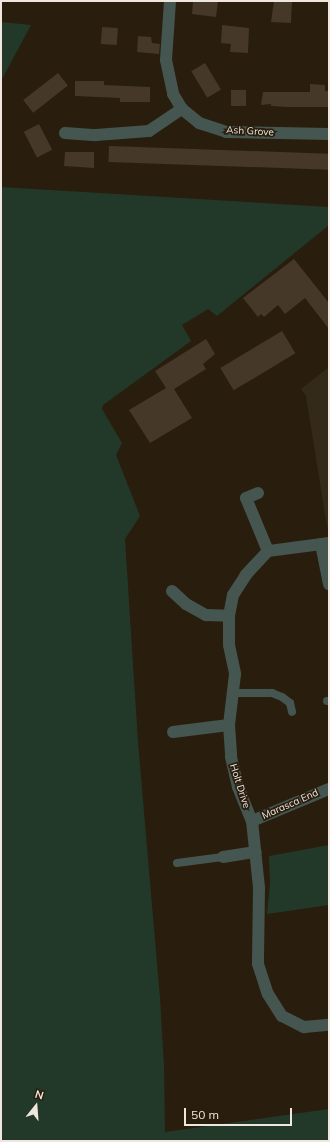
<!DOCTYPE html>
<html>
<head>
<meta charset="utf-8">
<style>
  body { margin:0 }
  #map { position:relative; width:330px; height:1142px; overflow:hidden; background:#291d0e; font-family:Mulish,sans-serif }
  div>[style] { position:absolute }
  .education>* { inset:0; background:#332a1a }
  .green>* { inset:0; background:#223929 }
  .building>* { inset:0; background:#453828; transform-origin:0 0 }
  .lane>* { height:8px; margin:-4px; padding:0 4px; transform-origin:4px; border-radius:4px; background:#45554f }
  .street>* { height:12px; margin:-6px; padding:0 6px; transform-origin:6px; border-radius:6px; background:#45554f }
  span { translate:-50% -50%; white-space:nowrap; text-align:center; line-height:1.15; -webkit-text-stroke:3.5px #291d0e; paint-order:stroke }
  .street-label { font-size:10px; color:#efe7dd }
  .frame { position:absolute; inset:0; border:2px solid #efe7dd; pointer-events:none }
  .north { position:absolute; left:16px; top:1086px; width:40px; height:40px; -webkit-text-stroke:3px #291d0e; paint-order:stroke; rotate:17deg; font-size:11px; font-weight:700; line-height:16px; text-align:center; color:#efe7dd }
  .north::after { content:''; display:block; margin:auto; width:14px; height:18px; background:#efe7dd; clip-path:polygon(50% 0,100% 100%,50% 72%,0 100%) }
  .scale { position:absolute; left:184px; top:1108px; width:108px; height:18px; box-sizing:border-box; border:2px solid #efe7dd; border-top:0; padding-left:5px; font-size:12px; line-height:14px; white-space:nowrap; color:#efe7dd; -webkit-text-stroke:3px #291d0e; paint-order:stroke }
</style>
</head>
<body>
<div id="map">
  <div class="education">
    <i style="clip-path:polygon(329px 367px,329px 527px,327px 527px,306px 396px,301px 389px)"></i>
  </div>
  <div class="green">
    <i style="clip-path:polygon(1px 22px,31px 25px,1px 81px)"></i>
    <i style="clip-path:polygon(1px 187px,329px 207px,329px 225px,217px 316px,208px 309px,182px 325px,191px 341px,103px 405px,102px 409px,122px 443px,116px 455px,140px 516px,125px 539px,138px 742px,160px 998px,164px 1066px,165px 1132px,329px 1109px,329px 1141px,1px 1141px)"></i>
    <i style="clip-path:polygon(329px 845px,329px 905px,267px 914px,270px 884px,269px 856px)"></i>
  </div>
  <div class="building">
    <i style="clip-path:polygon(193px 1px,218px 1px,216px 17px,192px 14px)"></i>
    <i style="clip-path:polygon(274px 1px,292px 1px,291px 23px,271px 22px)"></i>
    <i style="clip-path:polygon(222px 25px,249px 28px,248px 53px,230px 52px,231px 44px,221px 43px)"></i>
    <i style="left:102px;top:27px;width:16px;height:17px;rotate:4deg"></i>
    <i style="clip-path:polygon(138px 36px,151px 37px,152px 43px,160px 44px,159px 54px,137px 52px)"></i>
    <i style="left:205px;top:63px;width:31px;height:16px;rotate:59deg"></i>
    <i style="left:58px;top:73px;width:16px;height:44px;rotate:52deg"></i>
    <i style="clip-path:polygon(75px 81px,104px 81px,104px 85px,150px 87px,150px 102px,120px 102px,120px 98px,75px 96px)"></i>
    <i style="clip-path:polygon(310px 84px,325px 85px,325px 91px,329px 91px,329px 107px,286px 107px,271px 106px,271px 104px,261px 105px,263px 92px,310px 92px)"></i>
    <i style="left:231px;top:90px;width:15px;height:16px"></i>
    <i style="left:39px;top:124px;width:29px;height:17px;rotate:63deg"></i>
    <i style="left:109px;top:146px;width:220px;height:16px;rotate:2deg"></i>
    <i style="clip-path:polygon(65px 152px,94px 152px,94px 168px,64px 166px)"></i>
    <i style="clip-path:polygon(294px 259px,329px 303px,329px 329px,305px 298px,285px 314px,278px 305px,264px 317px,261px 314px,258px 317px,243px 298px)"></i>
    <i style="left:282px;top:331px;width:26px;height:72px;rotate:59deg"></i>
    <i style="clip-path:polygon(206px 339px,215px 354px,203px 364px,206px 369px,174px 389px,192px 418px,150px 443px,129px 410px,166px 388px,155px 371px)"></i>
  </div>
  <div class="lane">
    <i style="left:234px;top:693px;width:38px"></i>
    <i style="left:272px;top:693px;width:11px;rotate:22deg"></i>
    <i style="left:282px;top:697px;width:10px;rotate:37deg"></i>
    <i style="left:290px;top:703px;width:9px;rotate:77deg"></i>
    <i style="left:327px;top:701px;width:2px"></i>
    <i style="left:177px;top:863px;width:46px;rotate:-7.4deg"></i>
  </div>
  <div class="street">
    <i style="left:170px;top:1px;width:59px;rotate:93.9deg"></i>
    <i style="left:166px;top:60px;width:35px;rotate:78deg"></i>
    <i style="left:173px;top:94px;width:17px;rotate:59deg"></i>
    <i style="left:65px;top:133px;width:31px;rotate:4deg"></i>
    <i style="left:96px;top:135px;width:53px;rotate:-4.3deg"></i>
    <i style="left:149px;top:131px;width:40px;rotate:-34deg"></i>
    <i style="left:182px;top:109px;width:22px;rotate:39deg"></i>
    <i style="left:199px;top:123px;width:28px;rotate:18deg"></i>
    <i style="left:226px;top:132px;width:103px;rotate:1.1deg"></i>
    <i style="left:258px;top:493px;width:13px;rotate:157deg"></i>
    <i style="left:246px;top:498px;width:57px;rotate:67.5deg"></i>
    <i style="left:329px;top:543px;width:62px;rotate:172.5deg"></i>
    <i style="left:268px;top:551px;width:33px;rotate:133deg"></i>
    <i style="left:246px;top:575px;width:24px;rotate:123deg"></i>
    <i style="left:233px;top:595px;width:21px;rotate:101deg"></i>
    <i style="left:229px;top:616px;width:29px;rotate:90deg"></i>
    <i style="left:229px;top:645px;width:30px;rotate:78deg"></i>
    <i style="left:235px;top:674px;width:51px;rotate:96.7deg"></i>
    <i style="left:229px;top:725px;width:32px;rotate:86deg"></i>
    <i style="left:231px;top:757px;width:31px;rotate:77deg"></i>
    <i style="left:238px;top:787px;width:37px;rotate:68deg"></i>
    <i style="left:252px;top:821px;width:67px;rotate:84deg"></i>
    <i style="left:259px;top:888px;width:76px;rotate:90.8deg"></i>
    <i style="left:258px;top:964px;width:32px;rotate:72deg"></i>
    <i style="left:268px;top:994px;width:26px;rotate:58deg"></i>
    <i style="left:282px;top:1016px;width:25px;rotate:27deg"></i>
    <i style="left:304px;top:1027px;width:25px;rotate:-5deg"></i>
    <i style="left:321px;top:544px;width:41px;rotate:78.7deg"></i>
    <i style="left:172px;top:591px;width:19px;rotate:43deg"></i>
    <i style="left:186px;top:604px;width:23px;rotate:29deg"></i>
    <i style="left:206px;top:615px;width:23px;rotate:2deg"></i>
    <i style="left:173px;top:732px;width:56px;rotate:-7.1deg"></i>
    <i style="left:252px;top:821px;width:83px;rotate:-22.6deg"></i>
    <i style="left:223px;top:857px;width:33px;rotate:-9deg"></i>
  </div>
  <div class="street-label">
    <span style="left:250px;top:131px;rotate:3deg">Ash Grove</span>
    <span style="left:240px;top:786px;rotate:72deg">Holt Drive</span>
    <span style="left:290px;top:804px;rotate:-24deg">Marasca End</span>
  </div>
  <div class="frame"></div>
  <div class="north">N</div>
  <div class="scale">50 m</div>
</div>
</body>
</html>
